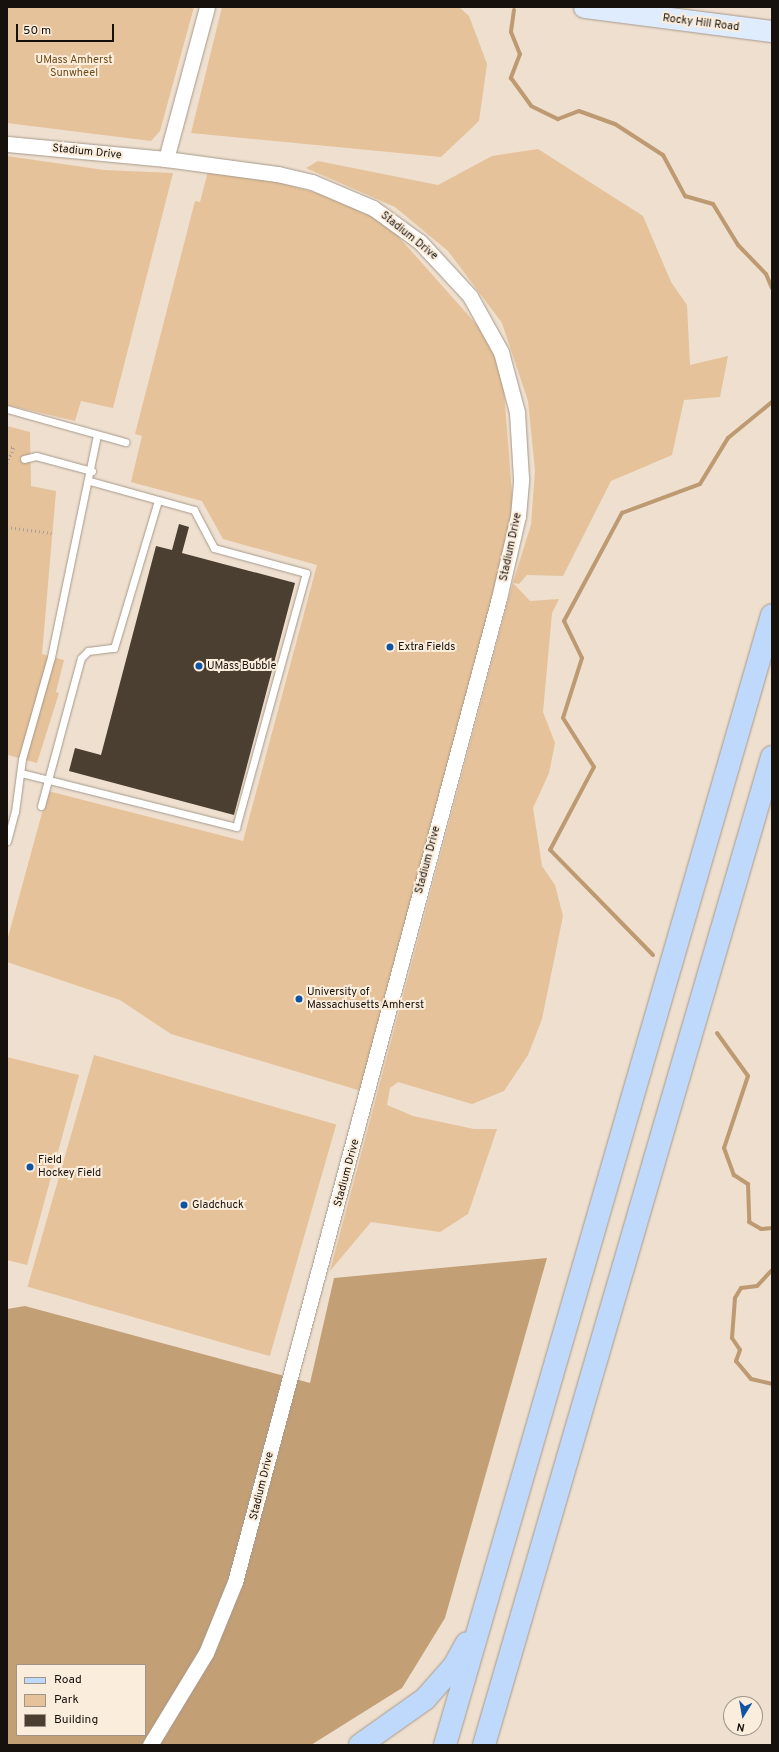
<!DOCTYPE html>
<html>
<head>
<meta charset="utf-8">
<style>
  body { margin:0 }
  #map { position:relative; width:779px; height:1752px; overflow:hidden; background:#eedfcf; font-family:Overpass,sans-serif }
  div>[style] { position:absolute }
  .green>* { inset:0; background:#e5c299; transform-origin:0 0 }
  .forest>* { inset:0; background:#c39f76 }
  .stream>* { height:4px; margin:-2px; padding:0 2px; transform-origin:2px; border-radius:2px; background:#bd9a71 }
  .building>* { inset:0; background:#4a3f31 }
  .path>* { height:2.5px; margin-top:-1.25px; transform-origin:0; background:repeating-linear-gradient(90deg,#aa9f92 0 1px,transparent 0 4px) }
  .roads { filter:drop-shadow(0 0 1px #a7998a) drop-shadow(0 0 1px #a7998a) }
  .lane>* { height:7px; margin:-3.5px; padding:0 3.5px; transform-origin:3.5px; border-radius:3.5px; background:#fff }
  .street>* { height:15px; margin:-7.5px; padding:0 7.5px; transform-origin:7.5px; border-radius:7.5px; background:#fff }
  .secondary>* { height:21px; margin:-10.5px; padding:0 10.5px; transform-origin:10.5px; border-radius:10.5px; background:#dfecfe }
  .primary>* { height:22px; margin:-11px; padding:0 11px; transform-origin:11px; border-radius:11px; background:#bfd9fc }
  .dots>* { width:11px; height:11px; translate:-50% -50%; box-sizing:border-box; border:2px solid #fbeddc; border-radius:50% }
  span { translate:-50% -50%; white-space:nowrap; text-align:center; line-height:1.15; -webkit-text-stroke:4px #fbeddc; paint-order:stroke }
  .street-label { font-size:11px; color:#16110c }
  .park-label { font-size:11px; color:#6f4b1b }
  .poi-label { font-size:11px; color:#16110c }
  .left { translate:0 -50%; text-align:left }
  .frame { position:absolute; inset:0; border:8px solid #16110c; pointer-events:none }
  .legend { position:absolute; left:16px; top:1664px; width:130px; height:72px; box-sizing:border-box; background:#fbeddc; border:1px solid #9f9589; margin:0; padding:5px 7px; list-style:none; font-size:12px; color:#16110c }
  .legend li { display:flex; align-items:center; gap:8px; height:20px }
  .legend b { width:20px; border:1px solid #9f9589 }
  .north { position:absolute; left:723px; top:1696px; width:40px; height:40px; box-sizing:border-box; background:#fbeddc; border:1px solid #9f9589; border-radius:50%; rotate:191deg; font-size:11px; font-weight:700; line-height:16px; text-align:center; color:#16110c }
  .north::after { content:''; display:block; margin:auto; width:14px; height:18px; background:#0f53a3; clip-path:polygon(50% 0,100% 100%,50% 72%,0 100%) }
  .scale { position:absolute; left:16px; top:24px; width:98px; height:18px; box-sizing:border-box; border:2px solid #16110c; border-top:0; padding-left:5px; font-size:12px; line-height:14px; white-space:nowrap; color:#16110c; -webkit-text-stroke:3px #fbeddc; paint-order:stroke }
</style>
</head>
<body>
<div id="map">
  <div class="green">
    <i style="clip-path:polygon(7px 7px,194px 7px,160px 131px,151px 141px,7px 123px)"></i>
    <i style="clip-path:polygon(222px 7px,459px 7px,469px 16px,487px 64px,479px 121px,441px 157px,191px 133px)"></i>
    <i style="clip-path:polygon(538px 149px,643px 216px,671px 282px,687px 305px,690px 365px,728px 356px,720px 397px,684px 400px,672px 455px,611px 481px,563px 576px,527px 575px,519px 584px,513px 583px,530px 601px,559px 599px,552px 613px,543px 712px,555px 743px,549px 773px,533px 808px,542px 866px,555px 885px,563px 916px,542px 1019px,528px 1055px,504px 1091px,472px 1104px,398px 1082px,390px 1088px,387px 1105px,413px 1116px,474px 1129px,497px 1129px,468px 1214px,440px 1232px,371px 1222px,330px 1271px,513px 582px,531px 525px,535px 470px,528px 401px,502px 323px,448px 251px,395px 207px,306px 168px,318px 161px,438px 185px,492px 156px)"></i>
    <i style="clip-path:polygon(7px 156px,104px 170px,173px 173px,113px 408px,81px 401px,75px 421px,7px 405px)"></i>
    <i style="clip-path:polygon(210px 164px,373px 208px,501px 352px,515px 532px,368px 1093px,171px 1034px,120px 1000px,7px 962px,7px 941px,48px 791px,243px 841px,317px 565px,223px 539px,202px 501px,131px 482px,142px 436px,135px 434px,195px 201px,200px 202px)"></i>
    <i style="clip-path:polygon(7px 426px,30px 432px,31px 486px,56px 491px,42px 654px,64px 660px,56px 692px,59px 693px,37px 763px,8px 755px,7px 759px)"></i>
    <i style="left:94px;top:1055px;width:252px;height:241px;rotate:16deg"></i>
    <i style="clip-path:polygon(7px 1057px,79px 1075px,27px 1265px,7px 1260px)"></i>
  </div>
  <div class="forest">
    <i style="clip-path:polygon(evenodd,547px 1258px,445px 1618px,402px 1688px,311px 1745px,7px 1745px,7px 1309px,25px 1306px,310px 1383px,334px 1278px,547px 1258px,17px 1665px,145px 1665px,145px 1735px,17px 1735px,17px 1665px)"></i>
  </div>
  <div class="stream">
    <i style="left:514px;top:10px;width:22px;rotate:98deg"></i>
    <i style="left:511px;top:32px;width:24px;rotate:68deg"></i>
    <i style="left:520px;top:54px;width:26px;rotate:111deg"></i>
    <i style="left:511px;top:78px;width:34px;rotate:54deg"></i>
    <i style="left:531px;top:106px;width:30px;rotate:26deg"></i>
    <i style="left:558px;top:119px;width:22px;rotate:-21deg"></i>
    <i style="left:579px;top:111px;width:38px;rotate:20deg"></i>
    <i style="left:615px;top:124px;width:57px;rotate:32.9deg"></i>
    <i style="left:663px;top:155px;width:47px;rotate:61.8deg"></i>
    <i style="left:685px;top:196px;width:29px;rotate:16deg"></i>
    <i style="left:713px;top:204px;width:48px;rotate:58.6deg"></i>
    <i style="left:738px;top:245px;width:40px;rotate:46deg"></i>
    <i style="left:766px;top:274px;width:15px;rotate:67deg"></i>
    <i style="left:653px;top:955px;width:147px;rotate:-134.4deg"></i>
    <i style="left:550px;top:850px;width:94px;rotate:-62.1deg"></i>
    <i style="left:594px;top:767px;width:58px;rotate:-122.3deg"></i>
    <i style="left:563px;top:718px;width:63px;rotate:-72.4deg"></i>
    <i style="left:582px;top:658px;width:41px;rotate:-115.9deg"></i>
    <i style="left:564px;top:621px;width:123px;rotate:-61.8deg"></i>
    <i style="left:622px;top:513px;width:83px;rotate:-20.4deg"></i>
    <i style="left:700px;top:484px;width:54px;rotate:-58.7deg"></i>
    <i style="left:728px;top:438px;width:57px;rotate:-39.3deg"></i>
    <i style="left:717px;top:1033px;width:53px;rotate:54.2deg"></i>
    <i style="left:748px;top:1076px;width:76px;rotate:108.4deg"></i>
    <i style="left:724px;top:1148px;width:29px;rotate:70deg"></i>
    <i style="left:734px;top:1175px;width:17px;rotate:33deg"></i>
    <i style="left:748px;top:1184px;width:38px;rotate:88deg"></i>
    <i style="left:749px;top:1222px;width:14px;rotate:30deg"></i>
    <i style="left:761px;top:1229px;width:11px;rotate:-5deg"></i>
    <i style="left:772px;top:1270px;width:22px;rotate:133deg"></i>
    <i style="left:757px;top:1286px;width:16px;rotate:173deg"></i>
    <i style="left:741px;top:1288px;width:12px;rotate:121deg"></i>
    <i style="left:735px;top:1298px;width:40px;rotate:94.3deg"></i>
    <i style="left:732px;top:1338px;width:14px;rotate:56deg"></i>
    <i style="left:740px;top:1350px;width:12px;rotate:110deg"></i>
    <i style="left:736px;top:1361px;width:23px;rotate:50deg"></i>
    <i style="left:751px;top:1379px;width:22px;rotate:13deg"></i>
  </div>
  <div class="building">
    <i style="clip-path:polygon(179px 524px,189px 527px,182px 553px,295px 583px,234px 815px,69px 771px,75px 748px,101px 755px,156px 546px,172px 550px)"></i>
  </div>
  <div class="path">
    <i style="left:7px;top:446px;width:7px;rotate:16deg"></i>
    <i style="left:14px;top:448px;width:17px;rotate:114deg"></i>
    <i style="left:7px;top:527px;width:45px;rotate:7.6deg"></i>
  </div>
  <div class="roads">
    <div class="lane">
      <i style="left:7px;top:409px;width:123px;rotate:15.6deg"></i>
      <i style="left:24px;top:459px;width:12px;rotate:-14deg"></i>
      <i style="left:36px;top:456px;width:58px;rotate:15deg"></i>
      <i style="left:21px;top:773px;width:222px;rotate:14.1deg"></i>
      <i style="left:236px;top:827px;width:263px;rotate:-74.6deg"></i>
      <i style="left:306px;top:573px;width:95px;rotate:-164.8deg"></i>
      <i style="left:214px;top:548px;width:43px;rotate:-117.8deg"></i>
      <i style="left:194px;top:510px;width:108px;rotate:-164.4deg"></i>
      <i style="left:41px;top:806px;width:153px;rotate:-74.9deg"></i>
      <i style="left:81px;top:658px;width:10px;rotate:-45deg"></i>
      <i style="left:88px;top:651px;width:26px;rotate:-7deg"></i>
      <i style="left:114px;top:648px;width:154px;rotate:-73.4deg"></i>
      <i style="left:7px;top:841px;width:30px;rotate:-75deg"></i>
      <i style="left:15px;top:812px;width:53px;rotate:-82.5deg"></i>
      <i style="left:22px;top:759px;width:106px;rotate:-74.1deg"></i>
      <i style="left:51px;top:657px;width:227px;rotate:-78.3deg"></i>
    </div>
    <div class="street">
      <i style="left:7px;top:144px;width:160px;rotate:5.4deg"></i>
      <i style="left:166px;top:159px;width:157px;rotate:-74.9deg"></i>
      <i style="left:150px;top:1745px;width:108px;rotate:-58.7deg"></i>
      <i style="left:206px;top:1653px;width:77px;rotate:-67.8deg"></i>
      <i style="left:235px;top:1582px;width:1019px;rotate:-74.98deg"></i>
      <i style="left:499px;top:598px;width:84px;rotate:-77deg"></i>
      <i style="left:518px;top:516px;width:38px;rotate:-85deg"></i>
      <i style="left:521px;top:478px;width:66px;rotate:-93.5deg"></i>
      <i style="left:517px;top:412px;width:62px;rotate:-104.9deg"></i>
      <i style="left:501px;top:352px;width:64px;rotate:-119deg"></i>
      <i style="left:470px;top:296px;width:74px;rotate:-132.8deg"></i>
      <i style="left:420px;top:242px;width:58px;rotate:-144.1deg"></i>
      <i style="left:373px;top:208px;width:66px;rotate:-156.9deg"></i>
      <i style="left:312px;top:182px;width:36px;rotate:-167deg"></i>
      <i style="left:277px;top:174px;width:112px;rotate:-172.3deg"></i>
    </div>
    <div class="secondary">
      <i style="left:584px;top:7px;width:190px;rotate:7.3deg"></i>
    </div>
    <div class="primary">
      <i style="left:360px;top:1745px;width:80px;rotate:-35.3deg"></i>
      <i style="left:425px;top:1699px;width:44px;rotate:-48.7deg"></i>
      <i style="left:454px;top:1666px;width:26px;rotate:-61deg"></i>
      <i style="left:445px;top:1745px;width:1176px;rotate:-73.86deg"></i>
      <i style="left:484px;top:1745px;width:1029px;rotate:-73.75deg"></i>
    </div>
  </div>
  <div class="dots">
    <i style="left:390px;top:647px;background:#0f53a3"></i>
    <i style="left:199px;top:666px;background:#0f53a3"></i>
    <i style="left:299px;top:999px;background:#0f53a3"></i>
    <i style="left:30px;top:1167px;background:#0f53a3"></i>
    <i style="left:184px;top:1205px;background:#0f53a3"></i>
  </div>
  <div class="street-label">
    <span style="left:701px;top:23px;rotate:7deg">Rocky Hill Road</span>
    <span style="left:87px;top:152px;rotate:6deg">Stadium Drive</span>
    <span style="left:409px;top:236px;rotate:39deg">Stadium Drive</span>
    <span style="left:511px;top:547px;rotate:-78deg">Stadium Drive</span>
    <span style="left:428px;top:860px;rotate:-75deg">Stadium Drive</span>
    <span style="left:347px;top:1173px;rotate:-75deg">Stadium Drive</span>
    <span style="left:262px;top:1486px;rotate:-76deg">Stadium Drive</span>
  </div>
  <div class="park-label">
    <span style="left:74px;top:67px">UMass Amherst<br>Sunwheel</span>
  </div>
  <div class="poi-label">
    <span class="left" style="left:398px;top:647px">Extra Fields</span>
    <span class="left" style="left:207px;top:666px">UMass Bubble</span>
    <span class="left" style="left:307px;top:999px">University of<br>Massachusetts Amherst</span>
    <span class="left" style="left:38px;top:1167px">Field<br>Hockey Field</span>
    <span class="left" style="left:192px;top:1205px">Gladchuck</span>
  </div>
  <div class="frame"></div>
  <ul class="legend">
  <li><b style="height:5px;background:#bfd9fc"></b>Road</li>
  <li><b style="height:11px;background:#e5c299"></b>Park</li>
  <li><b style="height:11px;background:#4a3f31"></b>Building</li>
  </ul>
  <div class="north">N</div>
  <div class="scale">50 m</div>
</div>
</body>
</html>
